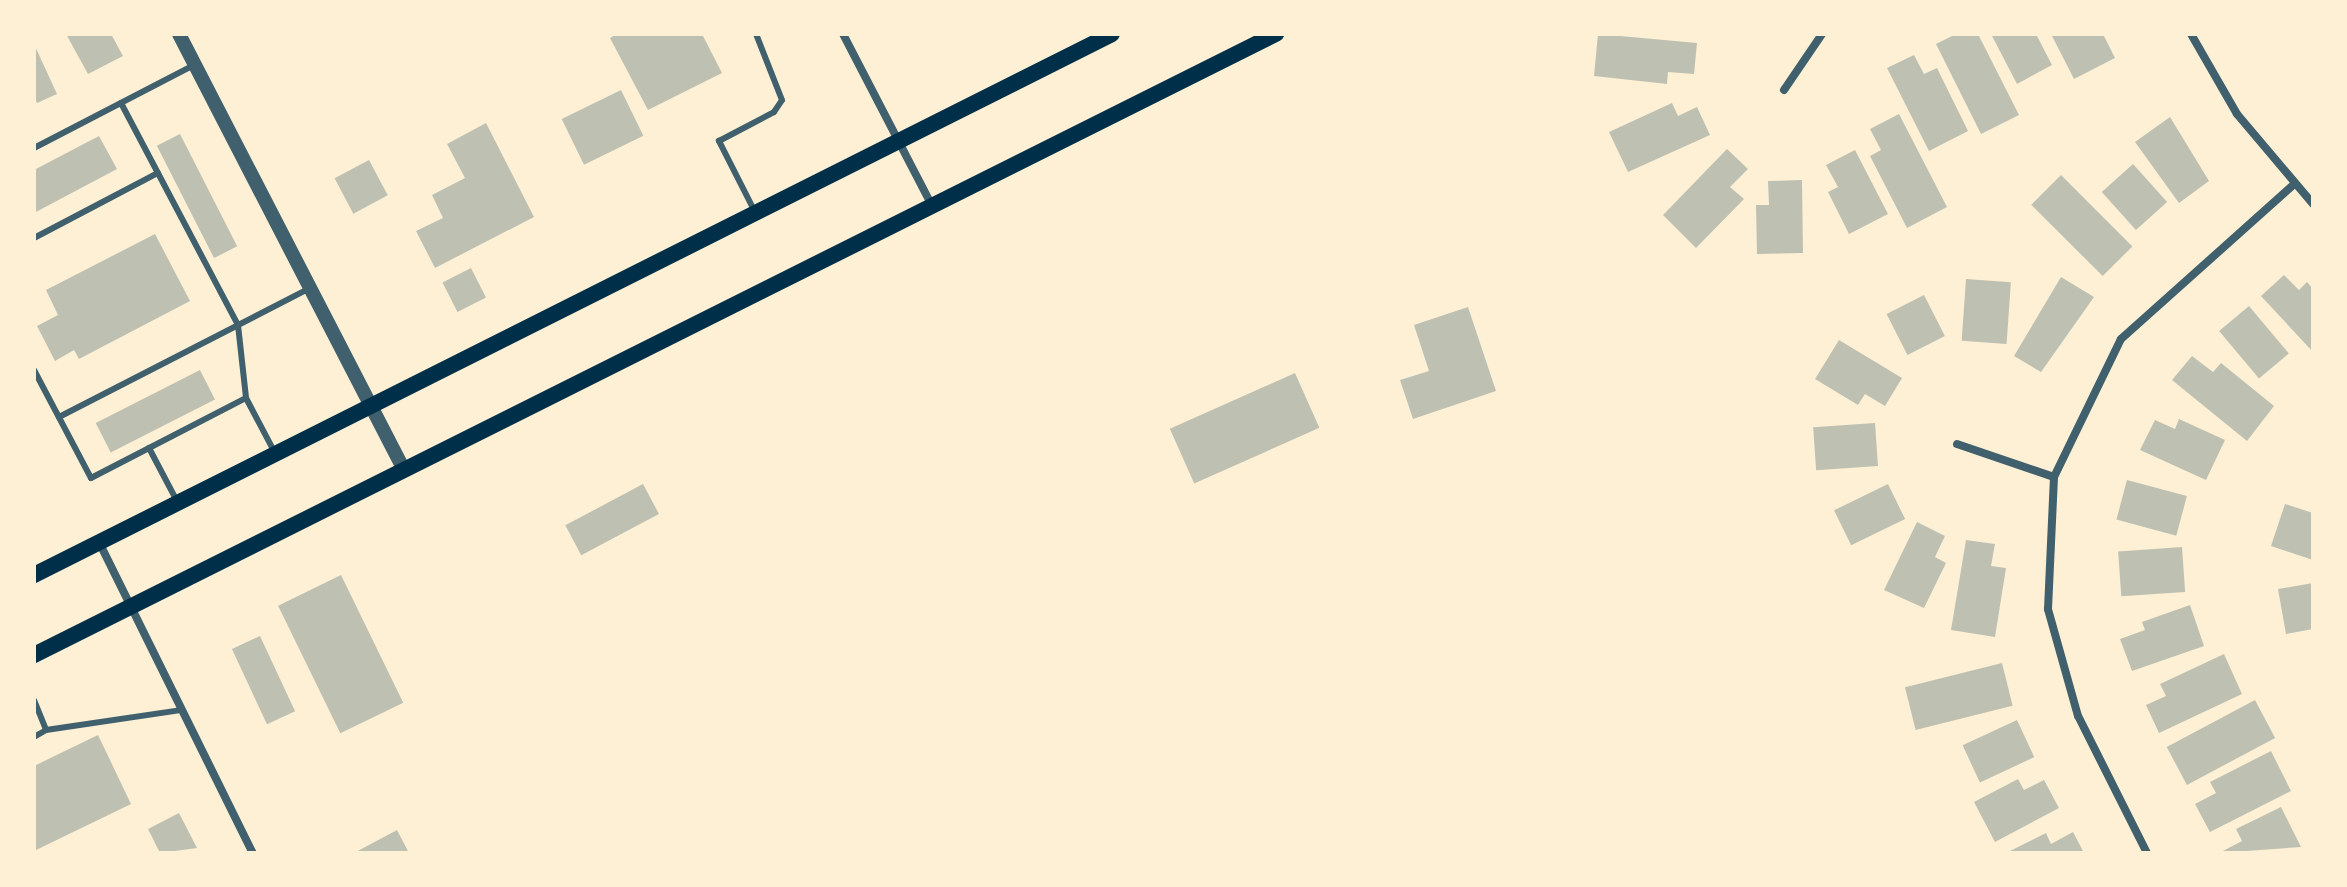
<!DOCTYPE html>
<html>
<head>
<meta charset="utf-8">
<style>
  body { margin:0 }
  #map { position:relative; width:2347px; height:887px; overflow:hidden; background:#fdf0d5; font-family:"IBM Plex Serif",serif }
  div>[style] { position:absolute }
  .building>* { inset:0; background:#bec0b2; transform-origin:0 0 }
  .service>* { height:6px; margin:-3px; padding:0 3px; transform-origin:3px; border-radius:3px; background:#3f606c }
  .minor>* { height:8px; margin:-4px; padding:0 4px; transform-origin:4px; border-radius:4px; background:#3f606c }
  .tertiary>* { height:14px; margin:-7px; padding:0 7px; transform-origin:7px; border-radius:7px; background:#3f606c }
  .secondary>* { height:16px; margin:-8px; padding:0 8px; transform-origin:8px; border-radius:8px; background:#003049 }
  span { translate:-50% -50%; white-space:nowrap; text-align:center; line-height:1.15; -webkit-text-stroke:8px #fdf0d5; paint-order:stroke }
  .frame { position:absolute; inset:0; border:36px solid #fdf0d5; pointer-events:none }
</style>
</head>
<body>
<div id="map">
  <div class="building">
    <i style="clip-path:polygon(66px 34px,111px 34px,123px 56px,88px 74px)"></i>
    <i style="clip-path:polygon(617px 34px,702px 34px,722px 73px,648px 110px,610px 38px)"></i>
    <i style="clip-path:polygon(1598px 34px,1697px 43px,1694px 74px,1668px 72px,1667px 84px,1594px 76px)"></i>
    <i style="clip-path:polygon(1956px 34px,1978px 34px,2019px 115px,1981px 134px,1936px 44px)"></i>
    <i style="clip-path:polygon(1991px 34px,2036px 34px,2052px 65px,2017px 84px)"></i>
    <i style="clip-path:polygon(2051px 34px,2103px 34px,2115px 58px,2074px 79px)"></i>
    <i style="clip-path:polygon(34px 44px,57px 94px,37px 103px,34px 97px)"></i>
    <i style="clip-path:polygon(1914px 55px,1924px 74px,1937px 68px,1968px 131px,1929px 151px,1887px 68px)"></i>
    <i style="left:621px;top:90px;width:51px;height:66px;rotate:64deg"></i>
    <i style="clip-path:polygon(1672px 103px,1678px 116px,1697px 107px,1710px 135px,1628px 172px,1609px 132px)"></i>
    <i style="clip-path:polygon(1899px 114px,1947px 207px,1907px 228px,1870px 156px,1881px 150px,1870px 129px)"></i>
    <i style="clip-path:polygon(2170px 117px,2209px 181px,2179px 203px,2135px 142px)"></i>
    <i style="clip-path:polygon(486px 123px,534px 217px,435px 268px,416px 231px,443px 218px,432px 195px,465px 178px,447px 144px)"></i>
    <i style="left:180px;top:134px;width:126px;height:26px;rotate:63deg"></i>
    <i style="clip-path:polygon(99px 136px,117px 169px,34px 213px,34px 170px)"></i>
    <i style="clip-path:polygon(1727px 149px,1748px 169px,1730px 187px,1744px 199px,1696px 248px,1663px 215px)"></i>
    <i style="clip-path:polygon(1855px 150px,1888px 214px,1849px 234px,1828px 192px,1838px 187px,1826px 165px)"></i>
    <i style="left:369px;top:160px;width:40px;height:39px;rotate:62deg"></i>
    <i style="left:2133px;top:164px;width:51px;height:42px;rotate:48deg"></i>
    <i style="left:2061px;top:175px;width:101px;height:42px;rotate:45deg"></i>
    <i style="clip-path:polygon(1802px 180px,1803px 253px,1757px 254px,1756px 205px,1769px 205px,1768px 181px)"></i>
    <i style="clip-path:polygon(155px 234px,190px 301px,79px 359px,74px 350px,55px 361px,37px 326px,58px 315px,46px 290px)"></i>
    <i style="left:471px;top:268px;width:33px;height:32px;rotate:63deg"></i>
    <i style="clip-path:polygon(2284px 275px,2299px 290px,2307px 282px,2313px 289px,2313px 352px,2261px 296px)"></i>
    <i style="clip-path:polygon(2061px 277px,2094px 297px,2041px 372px,2014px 356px)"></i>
    <i style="left:1966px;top:279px;width:45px;height:62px;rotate:4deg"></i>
    <i style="left:1924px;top:295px;width:46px;height:42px;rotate:63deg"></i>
    <i style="left:2249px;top:306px;width:62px;height:39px;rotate:50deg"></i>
    <i style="clip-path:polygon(1468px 307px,1496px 391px,1413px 419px,1400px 380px,1429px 371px,1414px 325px)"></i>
    <i style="clip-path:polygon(1839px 340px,1902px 378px,1885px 406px,1865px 394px,1858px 405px,1815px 379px)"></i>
    <i style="clip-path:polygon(2192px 356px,2213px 372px,2221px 363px,2274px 406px,2247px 441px,2172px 380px)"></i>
    <i style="left:200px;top:370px;width:33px;height:117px;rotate:63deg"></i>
    <i style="left:1295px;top:373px;width:60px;height:137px;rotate:66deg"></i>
    <i style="clip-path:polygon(2179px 419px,2225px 440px,2206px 480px,2140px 450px,2155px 420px,2175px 429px)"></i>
    <i style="left:1875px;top:423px;width:43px;height:62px;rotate:86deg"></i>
    <i style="left:2127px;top:480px;width:62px;height:41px;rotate:15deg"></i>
    <i style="left:643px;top:484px;width:34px;height:88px;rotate:62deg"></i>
    <i style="left:1888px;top:484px;width:39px;height:60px;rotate:64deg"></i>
    <i style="clip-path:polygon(2285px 504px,2313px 513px,2313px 560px,2271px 546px)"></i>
    <i style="clip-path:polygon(1917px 522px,1945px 536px,1935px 557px,1946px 563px,1924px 608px,1884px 590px)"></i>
    <i style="clip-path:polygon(1966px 540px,1995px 544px,1991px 566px,2006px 568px,1995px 637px,1951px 630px)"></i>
    <i style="left:2182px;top:547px;width:45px;height:64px;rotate:86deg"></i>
    <i style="left:341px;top:575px;width:142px;height:70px;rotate:64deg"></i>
    <i style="clip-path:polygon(2313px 583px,2313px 629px,2286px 634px,2278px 589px)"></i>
    <i style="clip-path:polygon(2190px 605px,2204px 646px,2132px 671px,2120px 639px,2145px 630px,2142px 622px)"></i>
    <i style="left:260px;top:636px;width:83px;height:31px;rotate:65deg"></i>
    <i style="clip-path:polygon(2224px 654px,2242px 694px,2159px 733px,2146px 705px,2166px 696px,2160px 684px)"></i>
    <i style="left:2002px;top:663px;width:44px;height:100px;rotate:76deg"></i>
    <i style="left:2255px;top:700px;width:43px;height:100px;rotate:62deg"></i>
    <i style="left:2017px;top:720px;width:41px;height:60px;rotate:65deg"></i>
    <i style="clip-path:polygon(98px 735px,131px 804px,34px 851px,34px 766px)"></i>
    <i style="clip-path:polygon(2271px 751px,2291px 791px,2210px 832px,2195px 804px,2216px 793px,2210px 782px)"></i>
    <i style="clip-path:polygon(2018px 779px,2024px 790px,2044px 780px,2059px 808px,1995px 842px,1974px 802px)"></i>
    <i style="clip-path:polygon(2281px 807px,2301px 847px,2219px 853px,2242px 841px,2236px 829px)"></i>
    <i style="clip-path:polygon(179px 813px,197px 848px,160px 853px,148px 829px)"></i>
    <i style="clip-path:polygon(397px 830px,409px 853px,354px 853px)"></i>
    <i style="clip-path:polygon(2073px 832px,2084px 853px,2006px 853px,2046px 833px,2051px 844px)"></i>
  </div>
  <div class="service">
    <i style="left:121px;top:103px;width:251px;rotate:62.2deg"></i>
    <i style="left:238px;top:325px;width:73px;rotate:83.7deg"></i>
    <i style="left:246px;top:398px;width:60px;rotate:62.2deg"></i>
    <i style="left:34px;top:148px;width:180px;rotate:-27.4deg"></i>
    <i style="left:755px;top:212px;width:80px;rotate:-116.9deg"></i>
    <i style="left:719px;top:141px;width:62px;rotate:-27.8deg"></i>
    <i style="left:774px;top:112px;width:14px;rotate:-56deg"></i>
    <i style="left:782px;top:100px;width:71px;rotate:-111.5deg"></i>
    <i style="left:34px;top:238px;width:140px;rotate:-27.7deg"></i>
    <i style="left:34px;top:370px;width:122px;rotate:62.2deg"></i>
    <i style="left:91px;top:478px;width:174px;rotate:-27.3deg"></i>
    <i style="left:59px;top:417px;width:282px;rotate:-27.2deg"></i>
    <i style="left:149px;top:448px;width:60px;rotate:62.2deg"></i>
    <i style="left:34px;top:700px;width:32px;rotate:68deg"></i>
    <i style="left:46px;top:730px;width:136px;rotate:-8.4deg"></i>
    <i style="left:34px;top:737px;width:14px;rotate:-30deg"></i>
  </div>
  <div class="minor">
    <i style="left:843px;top:34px;width:194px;rotate:62.6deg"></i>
    <i style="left:2191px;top:34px;width:92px;rotate:60.1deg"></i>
    <i style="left:2237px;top:114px;width:118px;rotate:49.8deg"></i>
    <i style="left:1784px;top:90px;width:68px;rotate:-55.8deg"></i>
    <i style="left:1957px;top:444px;width:102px;rotate:18.8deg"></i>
    <i style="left:99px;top:542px;width:347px;rotate:63.7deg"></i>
    <i style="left:2147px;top:853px;width:153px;rotate:-116.7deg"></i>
    <i style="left:2078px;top:716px;width:111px;rotate:-105.7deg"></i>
    <i style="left:2048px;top:609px;width:132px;rotate:-87.4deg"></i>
    <i style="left:2054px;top:477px;width:153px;rotate:-64.1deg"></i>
    <i style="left:2121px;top:339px;width:231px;rotate:-41.8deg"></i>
  </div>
  <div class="tertiary">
    <i style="left:179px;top:34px;width:485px;rotate:62.7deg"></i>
  </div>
  <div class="secondary">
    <i style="left:34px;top:575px;width:1206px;rotate:-26.65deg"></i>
    <i style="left:34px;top:655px;width:1389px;rotate:-26.57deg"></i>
  </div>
  <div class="frame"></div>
</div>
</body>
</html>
